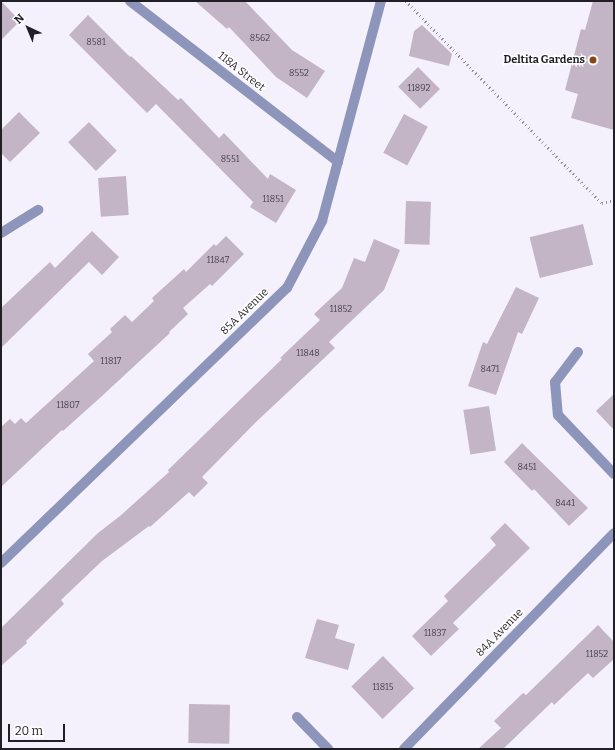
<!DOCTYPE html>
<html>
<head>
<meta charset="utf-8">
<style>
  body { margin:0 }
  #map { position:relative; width:615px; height:750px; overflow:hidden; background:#f4f1fc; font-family:Bitter,serif }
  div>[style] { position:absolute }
  .building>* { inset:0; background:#c3b5c5; transform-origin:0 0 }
  .path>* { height:2.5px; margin-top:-1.25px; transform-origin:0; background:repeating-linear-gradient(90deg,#94919b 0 1px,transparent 0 4px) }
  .minor>* { height:10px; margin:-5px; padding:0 5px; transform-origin:5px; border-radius:5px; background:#8d95bb }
  .dots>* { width:11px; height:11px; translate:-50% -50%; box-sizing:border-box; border:2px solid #fff; border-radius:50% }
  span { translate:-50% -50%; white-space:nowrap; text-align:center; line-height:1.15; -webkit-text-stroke:3px #fff; paint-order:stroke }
  .number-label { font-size:9px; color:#4a444e }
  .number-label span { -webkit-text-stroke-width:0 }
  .poi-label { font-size:11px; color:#211f26; font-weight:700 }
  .right { translate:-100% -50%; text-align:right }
  .street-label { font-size:11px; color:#211f26 }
  .frame { position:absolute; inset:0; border:2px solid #211f26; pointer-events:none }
  .north { position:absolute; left:8px; top:8px; width:40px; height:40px; -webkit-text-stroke:3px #fff; paint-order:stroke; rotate:316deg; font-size:11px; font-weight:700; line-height:16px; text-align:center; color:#211f26 }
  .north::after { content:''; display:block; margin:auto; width:14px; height:18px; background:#211f26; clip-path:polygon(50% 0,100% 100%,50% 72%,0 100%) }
  .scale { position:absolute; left:8px; top:724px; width:57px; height:18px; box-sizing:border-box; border:2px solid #211f26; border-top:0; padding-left:5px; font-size:12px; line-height:14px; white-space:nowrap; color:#211f26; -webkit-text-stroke:3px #fff; paint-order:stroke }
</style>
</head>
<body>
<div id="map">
  <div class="building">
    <i style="clip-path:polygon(1px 1px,20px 21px,1px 40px)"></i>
    <i style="clip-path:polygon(195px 1px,245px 1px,292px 50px,325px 71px,307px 98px,276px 77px,229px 27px,227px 29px)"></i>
    <i style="clip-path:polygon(593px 1px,614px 1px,614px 130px,571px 118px,578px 94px,565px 90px,581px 29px,585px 30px)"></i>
    <i style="clip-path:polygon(88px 15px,130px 57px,131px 56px,178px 100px,181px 98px,219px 138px,224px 133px,268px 179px,270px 174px,296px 190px,276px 223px,250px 207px,253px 202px,156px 104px,147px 113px,69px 35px)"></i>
    <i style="clip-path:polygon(422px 25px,452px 54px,449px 66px,409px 56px,414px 31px)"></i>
    <i style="left:418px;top:67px;width:31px;height:28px;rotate:45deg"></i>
    <i style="clip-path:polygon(19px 112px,40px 133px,10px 162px,1px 153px,1px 130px)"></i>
    <i style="left:404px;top:114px;width:27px;height:44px;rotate:28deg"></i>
    <i style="left:89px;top:122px;width:40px;height:29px;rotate:46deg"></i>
    <i style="left:126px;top:176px;width:39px;height:28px;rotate:86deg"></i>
    <i style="left:406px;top:201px;width:25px;height:43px;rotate:2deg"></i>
    <i style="left:583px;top:224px;width:42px;height:55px;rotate:76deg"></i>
    <i style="clip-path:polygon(92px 231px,119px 257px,102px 275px,89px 262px,1px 348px,1px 308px,50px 262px,55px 268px)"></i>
    <i style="clip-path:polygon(226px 236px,244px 254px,212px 286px,210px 284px,183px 308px,188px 314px,169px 332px,170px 333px,102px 396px,63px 431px,62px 430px,1px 487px,1px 427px,10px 419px,15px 424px,21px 418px,26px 423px,94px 361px,88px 354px,112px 332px,110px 329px,125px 315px,132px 322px,154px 301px,152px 298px,184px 269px,186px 272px,214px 244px,216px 246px)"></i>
    <i style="clip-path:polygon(374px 239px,400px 250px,384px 290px,329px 342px,335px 348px,256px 422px,202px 477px,208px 483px,194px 497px,189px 492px,150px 527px,149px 526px,102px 561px,61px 600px,64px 604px,26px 641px,27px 643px,1px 666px,1px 628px,98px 533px,120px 516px,169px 472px,168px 470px,282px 359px,280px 358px,320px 320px,314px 314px,342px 288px,354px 258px,365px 262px)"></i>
    <i style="clip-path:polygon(516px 287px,539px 298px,522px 334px,518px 332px,496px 395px,468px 386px,483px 342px,487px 344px)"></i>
    <i style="clip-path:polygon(614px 394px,614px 430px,596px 411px)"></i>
    <i style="left:489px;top:406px;width:45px;height:26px;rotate:81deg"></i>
    <i style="clip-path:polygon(522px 443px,588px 508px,569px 526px,534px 489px,532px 491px,504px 462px)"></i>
    <i style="clip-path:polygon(505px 523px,530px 548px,453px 623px,459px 629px,431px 656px,412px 636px,448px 601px,444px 596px,496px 545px,490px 538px)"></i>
    <i style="clip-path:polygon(317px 619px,339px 625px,335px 638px,355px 644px,348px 670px,305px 658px)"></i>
    <i style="clip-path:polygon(598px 625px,614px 642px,614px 659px,593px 678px,588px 673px,554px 705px,552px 702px,503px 749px,478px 749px,501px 728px,494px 721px,523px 693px,526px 695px)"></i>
    <i style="left:383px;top:656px;width:45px;height:44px;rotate:46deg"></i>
    <i style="left:189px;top:704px;width:41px;height:39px;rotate:1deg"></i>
  </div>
  <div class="path">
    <i style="left:406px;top:1px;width:281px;rotate:45.9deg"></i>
    <i style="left:602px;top:203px;width:12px;rotate:-14deg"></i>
  </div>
  <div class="minor">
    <i style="left:130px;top:1px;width:263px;rotate:37.7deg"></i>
    <i style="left:1px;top:233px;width:44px;rotate:-31.9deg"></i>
    <i style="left:578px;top:352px;width:38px;rotate:127deg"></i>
    <i style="left:555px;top:382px;width:33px;rotate:85deg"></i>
    <i style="left:558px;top:415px;width:81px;rotate:46.5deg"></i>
    <i style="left:1px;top:563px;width:397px;rotate:-43.9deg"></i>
    <i style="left:287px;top:288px;width:76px;rotate:-62.4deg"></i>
    <i style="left:322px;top:221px;width:228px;rotate:-75deg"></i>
    <i style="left:297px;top:717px;width:45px;rotate:45.9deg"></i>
    <i style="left:404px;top:749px;width:301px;rotate:-45.8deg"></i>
  </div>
  <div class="dots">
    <i style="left:593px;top:60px;background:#884712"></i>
  </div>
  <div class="number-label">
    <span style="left:260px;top:38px">8562</span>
    <span style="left:96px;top:42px">8581</span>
    <span style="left:299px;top:73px">8552</span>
    <span style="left:419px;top:88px">11892</span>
    <span style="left:230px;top:159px">8551</span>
    <span style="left:273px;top:199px">11851</span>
    <span style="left:218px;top:260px">11847</span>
    <span style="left:341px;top:309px">11852</span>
    <span style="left:308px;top:353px">11848</span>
    <span style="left:111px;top:361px">11817</span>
    <span style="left:490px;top:369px">8471</span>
    <span style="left:68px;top:405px">11807</span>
    <span style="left:527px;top:467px">8451</span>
    <span style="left:565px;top:503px">8441</span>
    <span style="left:435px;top:633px">11837</span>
    <span style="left:597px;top:654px">11852</span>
    <span style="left:383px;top:687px">11815</span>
  </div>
  <div class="poi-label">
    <span class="right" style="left:585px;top:60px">Deltita Gardens</span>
  </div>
  <div class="street-label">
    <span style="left:241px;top:72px;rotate:38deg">118A Street</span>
    <span style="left:245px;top:312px;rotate:-44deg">85A Avenue</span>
    <span style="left:500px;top:633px;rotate:-46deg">84A Avenue</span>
  </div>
  <div class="frame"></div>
  <div class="north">N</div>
  <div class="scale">20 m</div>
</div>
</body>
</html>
